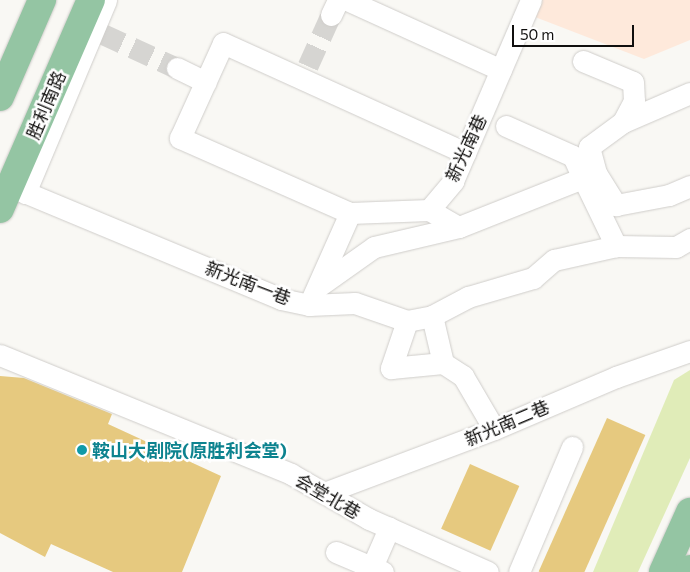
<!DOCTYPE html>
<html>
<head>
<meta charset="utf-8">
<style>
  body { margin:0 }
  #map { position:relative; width:690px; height:572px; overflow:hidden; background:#f9f8f4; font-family:Commissioner,"Noto Sans SC",sans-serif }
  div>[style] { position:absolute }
  .education>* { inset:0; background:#fee9db }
  .green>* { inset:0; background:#e0ecb8 }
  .building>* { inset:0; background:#e6c97f; transform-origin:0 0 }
  .minor-tunnel>* { height:21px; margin-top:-10.5px; transform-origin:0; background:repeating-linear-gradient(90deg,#d6d5d2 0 21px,transparent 0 32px) }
  .roads { filter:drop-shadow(0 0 1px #cfcdca) drop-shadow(0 0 1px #cfcdca) }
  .minor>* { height:21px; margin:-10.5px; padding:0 10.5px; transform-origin:10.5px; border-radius:10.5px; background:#fff }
  .major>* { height:28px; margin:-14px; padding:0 14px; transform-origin:14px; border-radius:14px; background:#94c5a3 }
  .dots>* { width:14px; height:14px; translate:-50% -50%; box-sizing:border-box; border:2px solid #fff; border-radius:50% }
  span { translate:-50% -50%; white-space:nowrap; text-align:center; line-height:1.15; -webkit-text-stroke:5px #fff; paint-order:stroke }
  .street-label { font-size:18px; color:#100f0e }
  .culture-label { font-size:18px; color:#0d838f; font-weight:700 }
  .left { translate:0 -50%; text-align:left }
  .scale { position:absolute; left:512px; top:25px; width:122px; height:22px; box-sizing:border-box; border:2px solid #100f0e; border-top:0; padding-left:6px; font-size:15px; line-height:18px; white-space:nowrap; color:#100f0e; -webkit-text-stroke:4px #fff; paint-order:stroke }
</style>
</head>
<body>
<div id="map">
  <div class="education">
    <i style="clip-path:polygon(542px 0,690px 0,690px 40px,644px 59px,535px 17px)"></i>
  </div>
  <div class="green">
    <i style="clip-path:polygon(690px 370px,690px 458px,638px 572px,593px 572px,674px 380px)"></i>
  </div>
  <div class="building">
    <i style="clip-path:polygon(0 376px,24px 378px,112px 414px,108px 424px,221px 476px,182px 572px,113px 572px,51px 544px,45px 557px,0 533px)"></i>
    <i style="left:607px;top:418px;width:42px;height:168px;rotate:24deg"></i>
    <i style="left:470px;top:464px;width:54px;height:71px;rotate:24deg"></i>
  </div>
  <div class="minor-tunnel">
    <i style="left:103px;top:34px;width:81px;rotate:24.7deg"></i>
    <i style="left:308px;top:66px;width:56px;rotate:-65.7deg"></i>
  </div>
  <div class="roads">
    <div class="minor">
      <i style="left:347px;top:0;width:169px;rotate:24.4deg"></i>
      <i style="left:331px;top:15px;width:17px;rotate:-65deg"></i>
      <i style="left:583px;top:61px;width:54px;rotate:22.8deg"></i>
      <i style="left:633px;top:82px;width:19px;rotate:87deg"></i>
      <i style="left:634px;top:101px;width:24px;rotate:118deg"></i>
      <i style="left:177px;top:68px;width:32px;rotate:26deg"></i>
      <i style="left:690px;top:93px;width:73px;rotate:156.6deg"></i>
      <i style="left:623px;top:122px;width:42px;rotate:143.7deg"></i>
      <i style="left:589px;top:147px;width:27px;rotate:75deg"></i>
      <i style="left:596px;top:173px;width:38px;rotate:58deg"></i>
      <i style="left:616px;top:205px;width:54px;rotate:-10.7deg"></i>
      <i style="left:669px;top:195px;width:23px;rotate:-23deg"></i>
      <i style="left:506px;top:126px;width:73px;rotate:24.1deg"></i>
      <i style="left:573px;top:156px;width:24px;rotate:66deg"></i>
      <i style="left:10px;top:186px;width:294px;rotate:22.6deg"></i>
      <i style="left:281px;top:299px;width:29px;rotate:12deg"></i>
      <i style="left:309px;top:305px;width:46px;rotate:-2.5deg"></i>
      <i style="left:355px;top:303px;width:55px;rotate:19.1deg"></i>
      <i style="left:407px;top:321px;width:25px;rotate:-11deg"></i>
      <i style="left:432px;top:316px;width:41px;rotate:-27.8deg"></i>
      <i style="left:468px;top:297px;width:68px;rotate:-16.3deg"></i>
      <i style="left:533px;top:278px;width:28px;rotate:-41deg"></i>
      <i style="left:554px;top:260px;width:64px;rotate:-12.7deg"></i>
      <i style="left:616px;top:246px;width:60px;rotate:1deg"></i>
      <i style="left:676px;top:247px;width:16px;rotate:-30deg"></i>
      <i style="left:25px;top:193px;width:209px;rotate:-67.2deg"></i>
      <i style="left:429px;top:210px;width:34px;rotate:30deg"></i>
      <i style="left:459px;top:227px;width:133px;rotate:-21.6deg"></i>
      <i style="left:583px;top:178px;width:76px;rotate:64.1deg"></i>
      <i style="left:350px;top:213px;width:186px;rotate:-156.2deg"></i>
      <i style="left:180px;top:138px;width:104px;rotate:-65.6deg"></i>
      <i style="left:223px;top:43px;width:266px;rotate:24.4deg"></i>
      <i style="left:319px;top:286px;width:67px;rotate:-35.3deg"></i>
      <i style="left:374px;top:247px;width:87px;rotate:-13.2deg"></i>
      <i style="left:309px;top:305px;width:101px;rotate:-66deg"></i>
      <i style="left:350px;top:213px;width:79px;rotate:-2.2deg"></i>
      <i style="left:429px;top:210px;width:38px;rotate:-50deg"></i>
      <i style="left:453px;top:181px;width:197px;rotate:-66.7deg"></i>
      <i style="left:432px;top:316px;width:48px;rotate:76.8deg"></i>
      <i style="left:443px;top:363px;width:24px;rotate:33deg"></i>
      <i style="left:463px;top:376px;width:61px;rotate:59.7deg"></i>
      <i style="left:407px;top:321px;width:50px;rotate:108.8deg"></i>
      <i style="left:391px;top:368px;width:52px;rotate:-5.5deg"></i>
      <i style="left:0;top:355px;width:314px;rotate:22.2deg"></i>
      <i style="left:291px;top:474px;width:90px;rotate:30deg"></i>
      <i style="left:369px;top:519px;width:130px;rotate:24deg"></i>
      <i style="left:324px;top:493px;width:182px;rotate:-20.6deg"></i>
      <i style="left:494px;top:429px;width:133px;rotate:-23.1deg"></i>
      <i style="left:616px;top:377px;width:78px;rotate:-19.4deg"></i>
      <i style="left:336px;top:552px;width:51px;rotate:23.1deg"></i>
      <i style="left:372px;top:567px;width:43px;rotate:-66.4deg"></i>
      <i style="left:519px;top:572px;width:136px;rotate:-67deg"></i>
    </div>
    <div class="major">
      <i style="left:0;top:97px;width:106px;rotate:-66.6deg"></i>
      <i style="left:0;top:209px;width:228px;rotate:-66.5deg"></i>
      <i style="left:663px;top:572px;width:66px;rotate:-65.8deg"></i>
      <i style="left:689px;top:572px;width:3px;rotate:-72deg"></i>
    </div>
  </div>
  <div class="dots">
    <i style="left:82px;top:450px;background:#0f9aa8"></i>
  </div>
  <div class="street-label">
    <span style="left:46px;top:105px;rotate:-67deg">胜利南路</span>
    <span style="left:466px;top:148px;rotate:-65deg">新光南巷</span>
    <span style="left:248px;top:283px;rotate:21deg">新光南一巷</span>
    <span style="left:507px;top:423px;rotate:-23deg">新光南二巷</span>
    <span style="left:328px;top:496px;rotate:30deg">会堂北巷</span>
  </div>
  <div class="culture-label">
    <span class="left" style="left:92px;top:450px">鞍山大剧院(原胜利会堂)</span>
  </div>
  <div class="scale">50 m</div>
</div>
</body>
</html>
